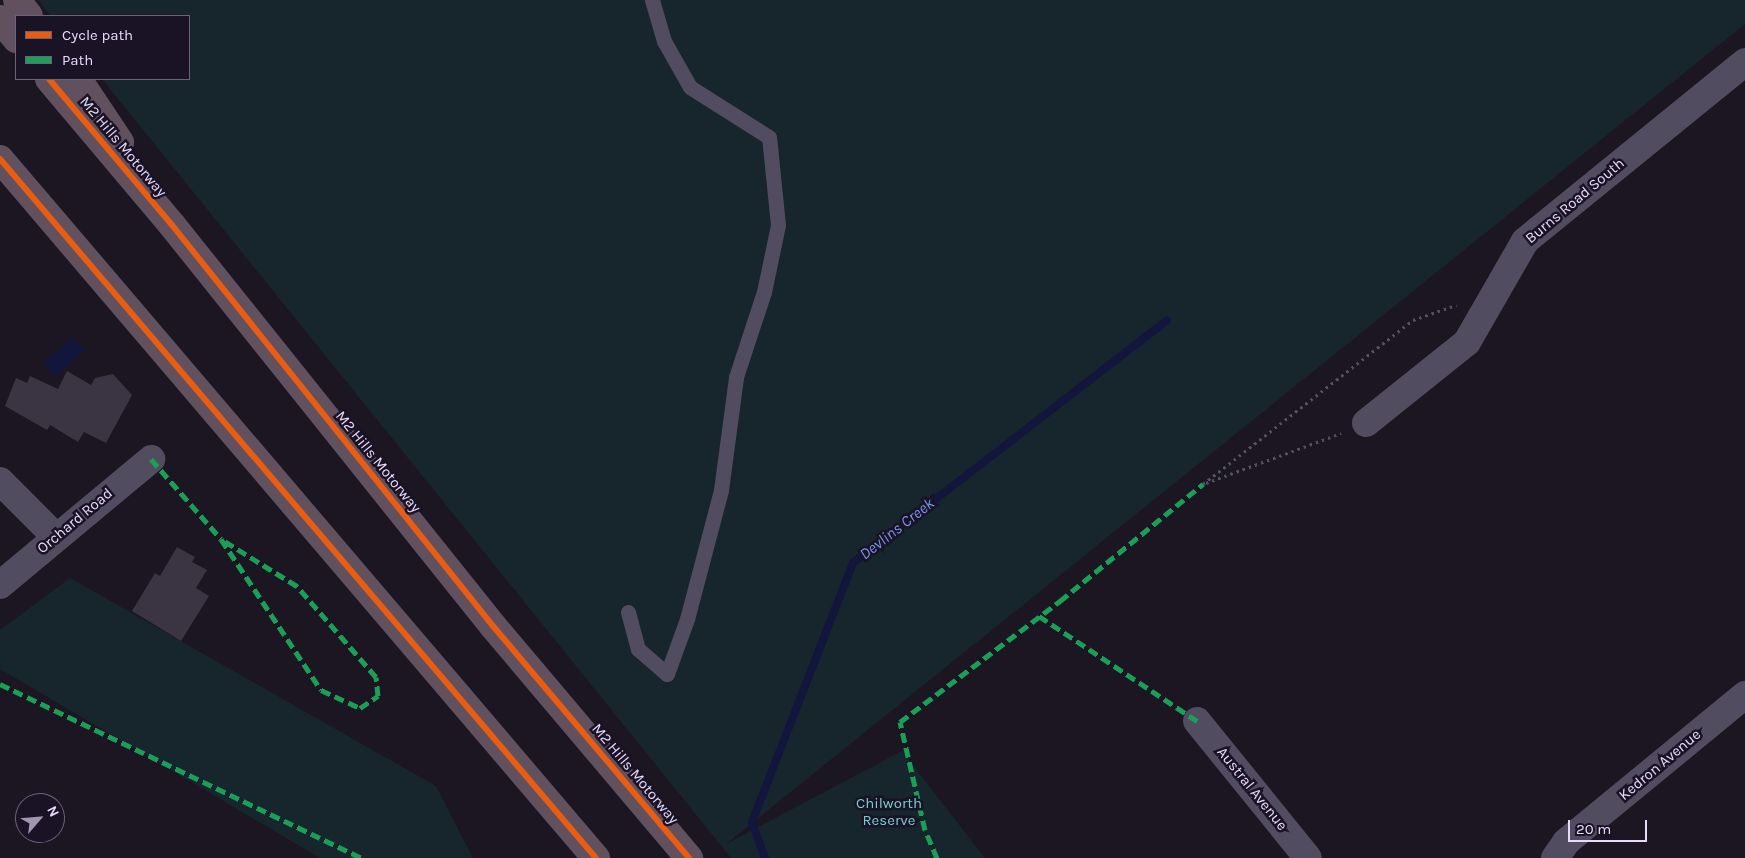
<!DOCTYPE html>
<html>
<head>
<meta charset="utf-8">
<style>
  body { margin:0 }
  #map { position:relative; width:1745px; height:858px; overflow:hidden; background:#1b1621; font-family:Karla,sans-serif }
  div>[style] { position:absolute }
  .green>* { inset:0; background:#17262c }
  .water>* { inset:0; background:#12163c; transform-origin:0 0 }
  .stream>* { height:8px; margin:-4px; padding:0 4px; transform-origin:4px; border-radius:4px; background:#12163c }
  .building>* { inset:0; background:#3b3442 }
  .path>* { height:3px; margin-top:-1.5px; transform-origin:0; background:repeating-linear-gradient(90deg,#4e5262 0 2.5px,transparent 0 6.5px) }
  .service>* { height:15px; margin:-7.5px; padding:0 7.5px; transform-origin:7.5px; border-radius:7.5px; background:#524c60 }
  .minor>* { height:28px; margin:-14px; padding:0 14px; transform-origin:14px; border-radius:14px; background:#524c60 }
  .motorway>* { height:28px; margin:-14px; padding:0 14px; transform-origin:14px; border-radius:14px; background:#61505e }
  .quiet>* { height:5px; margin-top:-2.5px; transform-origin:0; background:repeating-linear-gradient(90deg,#1a9f57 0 10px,transparent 0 15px) }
  .cycleway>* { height:6px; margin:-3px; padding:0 3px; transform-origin:3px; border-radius:3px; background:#e95d12 }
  span { translate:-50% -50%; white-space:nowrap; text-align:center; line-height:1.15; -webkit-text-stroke:5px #1a1225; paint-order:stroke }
  .street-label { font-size:15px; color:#e7dbfa }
  .park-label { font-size:15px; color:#6fd1d2 }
  .water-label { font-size:16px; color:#7697ed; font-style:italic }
  .legend { position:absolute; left:15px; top:15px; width:175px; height:65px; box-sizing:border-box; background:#1a1225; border:1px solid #6c627a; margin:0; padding:6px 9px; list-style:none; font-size:15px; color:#e7dbfa }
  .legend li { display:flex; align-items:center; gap:10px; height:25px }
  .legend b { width:25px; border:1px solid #6c627a }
  .north { position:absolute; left:15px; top:793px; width:50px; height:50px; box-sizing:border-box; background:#1a1225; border:1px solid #6c627a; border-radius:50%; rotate:63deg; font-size:14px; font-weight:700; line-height:20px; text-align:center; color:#e7dbfa }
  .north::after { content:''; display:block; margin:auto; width:18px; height:22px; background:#a096ae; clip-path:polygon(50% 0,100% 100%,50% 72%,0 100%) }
  .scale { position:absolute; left:1568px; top:820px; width:79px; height:22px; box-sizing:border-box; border:2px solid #e7dbfa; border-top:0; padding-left:6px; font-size:15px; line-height:18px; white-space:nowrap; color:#e7dbfa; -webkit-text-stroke:4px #1a1225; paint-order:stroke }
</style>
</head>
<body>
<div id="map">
  <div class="green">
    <i style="clip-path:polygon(38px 0,1745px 0,1745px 24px,726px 844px,902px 751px,985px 858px,731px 858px,102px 79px,189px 79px,189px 16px,51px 16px)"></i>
    <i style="clip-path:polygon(70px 578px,436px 786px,473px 858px,320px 858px,0 669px,0 630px)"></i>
  </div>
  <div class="water">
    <i style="left:73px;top:337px;width:18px;height:39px;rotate:49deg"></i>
  </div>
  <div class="stream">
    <i style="left:765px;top:858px;width:38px;rotate:-110deg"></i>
    <i style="left:752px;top:822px;width:278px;rotate:-68.7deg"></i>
    <i style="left:853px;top:563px;width:397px;rotate:-37.7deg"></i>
  </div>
  <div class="building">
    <i style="clip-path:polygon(67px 371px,91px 385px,95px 378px,113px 374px,132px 395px,106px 443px,84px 432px,78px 442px,50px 425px,47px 430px,5px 406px,16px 378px,27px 383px,30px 376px,58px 389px)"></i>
    <i style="clip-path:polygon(177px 547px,195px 557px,192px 562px,207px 570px,196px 588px,209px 596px,181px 641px,132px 611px,155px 573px,160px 576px)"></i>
  </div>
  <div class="path">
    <i style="left:1206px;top:483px;width:144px;rotate:-20.3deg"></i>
    <i style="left:1203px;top:484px;width:266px;rotate:-38deg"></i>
    <i style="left:1413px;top:320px;width:46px;rotate:-19.2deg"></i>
  </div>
  <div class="service">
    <i style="left:628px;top:612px;width:38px;rotate:75deg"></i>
    <i style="left:638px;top:649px;width:38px;rotate:41deg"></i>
    <i style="left:667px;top:674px;width:59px;rotate:-70deg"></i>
    <i style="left:687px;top:619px;width:133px;rotate:-75.2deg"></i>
    <i style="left:721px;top:490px;width:114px;rotate:-82.4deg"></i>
    <i style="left:736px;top:377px;width:89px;rotate:-71.8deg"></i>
    <i style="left:764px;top:292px;width:68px;rotate:-78.2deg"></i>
    <i style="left:778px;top:225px;width:88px;rotate:-95.8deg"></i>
    <i style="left:769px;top:137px;width:93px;rotate:-147.7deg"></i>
    <i style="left:690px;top:87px;width:53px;rotate:-119.5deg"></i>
    <i style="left:664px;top:41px;width:43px;rotate:-106.3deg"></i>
  </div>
  <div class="minor">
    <i style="left:1366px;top:423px;width:129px;rotate:-38.7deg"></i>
    <i style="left:1467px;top:342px;width:116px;rotate:-60.1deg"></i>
    <i style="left:1525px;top:241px;width:284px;rotate:-39.1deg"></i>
    <i style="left:0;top:481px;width:79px;rotate:45deg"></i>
    <i style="left:0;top:585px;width:197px;rotate:-39.8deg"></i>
    <i style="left:1197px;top:721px;width:176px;rotate:51deg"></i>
    <i style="left:1555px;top:858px;width:19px;rotate:-55deg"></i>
    <i style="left:1566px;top:842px;width:232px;rotate:-39.4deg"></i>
  </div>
  <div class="motorway">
    <i style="left:17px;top:0;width:20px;rotate:53deg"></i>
    <i style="left:0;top:19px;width:26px;rotate:51deg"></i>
    <i style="left:49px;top:79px;width:191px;rotate:49.9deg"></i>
    <i style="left:172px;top:225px;width:514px;rotate:51.32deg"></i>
    <i style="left:493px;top:626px;width:304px;rotate:49.8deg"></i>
    <i style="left:78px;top:79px;width:76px;rotate:56.3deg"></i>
    <i style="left:0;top:159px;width:919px;rotate:49.55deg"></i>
  </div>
  <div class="quiet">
    <i style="left:151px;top:459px;width:106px;rotate:48.8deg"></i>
    <i style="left:221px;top:539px;width:181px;rotate:56.5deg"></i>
    <i style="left:321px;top:690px;width:43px;rotate:24.8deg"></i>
    <i style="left:360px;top:708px;width:22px;rotate:-34deg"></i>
    <i style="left:378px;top:696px;width:19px;rotate:-96deg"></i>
    <i style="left:376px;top:677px;width:121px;rotate:-131deg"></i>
    <i style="left:297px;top:586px;width:89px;rotate:-148.3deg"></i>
    <i style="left:1039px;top:616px;width:190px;rotate:33.6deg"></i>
    <i style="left:0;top:684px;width:402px;rotate:25.7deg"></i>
    <i style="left:937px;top:858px;width:30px;rotate:-113deg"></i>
    <i style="left:925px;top:830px;width:111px;rotate:-103deg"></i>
    <i style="left:900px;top:722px;width:201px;rotate:-37.1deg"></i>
    <i style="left:1060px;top:601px;width:185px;rotate:-39.3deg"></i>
  </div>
  <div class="cycleway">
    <i style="left:49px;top:79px;width:191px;rotate:49.9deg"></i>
    <i style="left:172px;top:225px;width:514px;rotate:51.32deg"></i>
    <i style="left:493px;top:626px;width:304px;rotate:49.8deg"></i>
    <i style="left:0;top:159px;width:919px;rotate:49.55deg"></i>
  </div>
  <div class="street-label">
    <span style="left:123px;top:147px;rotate:50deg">M2 Hills Motorway</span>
    <span style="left:1575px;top:201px;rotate:-40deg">Burns Road South</span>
    <span style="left:378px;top:462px;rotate:51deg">M2 Hills Motorway</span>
    <span style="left:75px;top:521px;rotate:-40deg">Orchard Road</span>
    <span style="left:1660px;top:765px;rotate:-40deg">Kedron Avenue</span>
    <span style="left:635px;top:774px;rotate:50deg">M2 Hills Motorway</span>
    <span style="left:1252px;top:789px;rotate:51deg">Austral Avenue</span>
  </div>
  <div class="park-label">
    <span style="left:889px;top:812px">Chilworth<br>Reserve</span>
  </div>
  <div class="water-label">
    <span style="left:897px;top:529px;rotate:-38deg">Devlins Creek</span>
  </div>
  <ul class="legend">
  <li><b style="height:6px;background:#e95d12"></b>Cycle path</li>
  <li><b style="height:6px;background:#1a9f57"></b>Path</li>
  </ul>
  <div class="north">N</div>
  <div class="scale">20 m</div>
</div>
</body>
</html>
